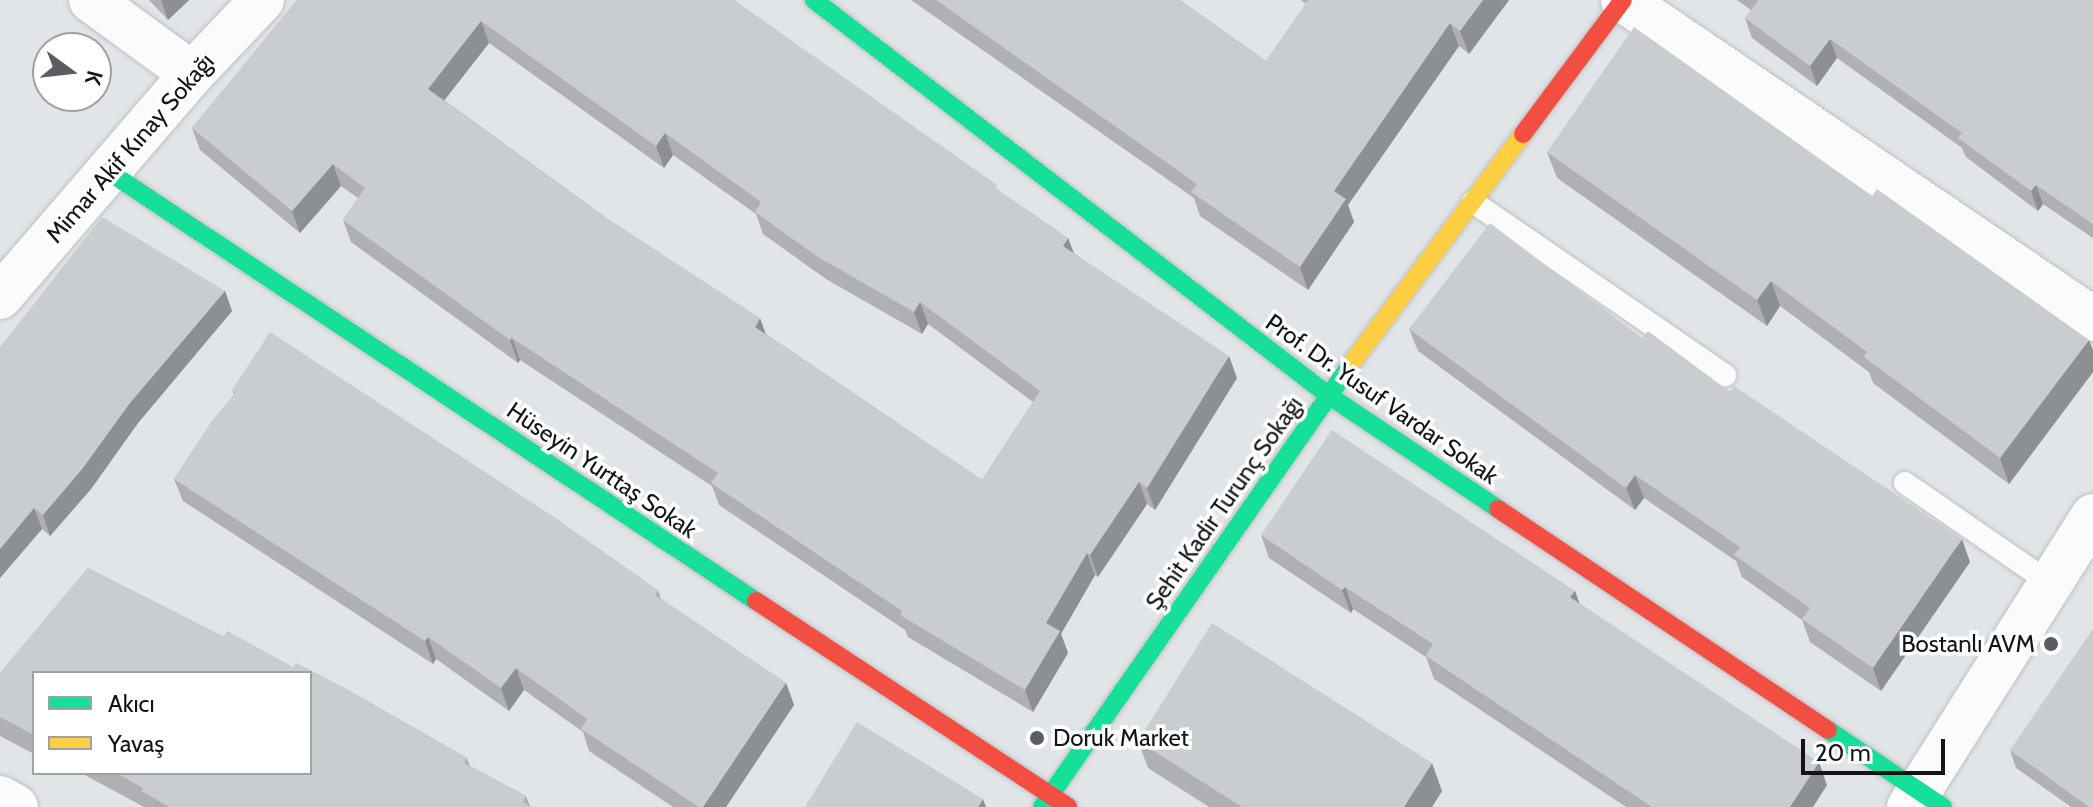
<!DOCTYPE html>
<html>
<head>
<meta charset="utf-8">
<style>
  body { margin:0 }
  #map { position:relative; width:2093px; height:807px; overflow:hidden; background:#e2e5e8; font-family:Cabin,sans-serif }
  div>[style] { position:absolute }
  .roads { filter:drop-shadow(0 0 2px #bfc1c4) drop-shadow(0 0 2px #bfc1c4) }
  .lane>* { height:22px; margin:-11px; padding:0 11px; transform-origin:11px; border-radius:11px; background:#fbfbfc }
  .street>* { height:44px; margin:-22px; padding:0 22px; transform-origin:22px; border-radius:22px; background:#fbfbfc }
  .fast>* { height:18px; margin:-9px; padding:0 9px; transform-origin:9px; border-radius:9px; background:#16e098 }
  .slow>* { height:18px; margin:-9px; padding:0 9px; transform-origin:9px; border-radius:9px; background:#ffcf43 }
  .jam>* { height:18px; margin:-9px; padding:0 9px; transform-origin:9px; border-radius:9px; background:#f24e42 }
  .wall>* { inset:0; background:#aeb0b3 }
  .shaded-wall>* { inset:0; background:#8d9092 }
  .building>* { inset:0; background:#cacdd0 }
  .dots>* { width:22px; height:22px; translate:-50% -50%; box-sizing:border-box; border:4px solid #fff; border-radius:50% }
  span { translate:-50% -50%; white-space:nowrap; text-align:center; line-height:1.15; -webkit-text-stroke:7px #fff; paint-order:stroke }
  .street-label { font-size:24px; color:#121417 }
  .poi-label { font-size:24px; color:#121417 }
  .right { translate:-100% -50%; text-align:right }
  .left { translate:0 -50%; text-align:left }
  .legend { position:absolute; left:32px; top:671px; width:280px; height:104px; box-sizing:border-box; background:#fff; border:2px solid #a0a1a2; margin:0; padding:10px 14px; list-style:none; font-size:24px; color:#121417 }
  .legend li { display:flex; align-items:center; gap:16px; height:40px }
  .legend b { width:40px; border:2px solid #a0a1a2 }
  .north { position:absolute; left:32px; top:32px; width:80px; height:80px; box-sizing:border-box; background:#fff; border:2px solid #a0a1a2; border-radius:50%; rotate:105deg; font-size:22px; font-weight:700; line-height:32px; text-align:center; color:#121417 }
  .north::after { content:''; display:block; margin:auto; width:28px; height:36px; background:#5b5d60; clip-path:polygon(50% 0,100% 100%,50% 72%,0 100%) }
  .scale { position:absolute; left:1801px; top:739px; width:144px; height:36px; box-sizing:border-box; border:4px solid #121417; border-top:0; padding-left:10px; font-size:24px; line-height:28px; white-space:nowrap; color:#121417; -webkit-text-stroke:6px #fff; paint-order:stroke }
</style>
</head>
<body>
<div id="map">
  <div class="roads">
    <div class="lane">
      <i style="left:1473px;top:202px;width:306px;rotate:34.5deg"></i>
      <i style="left:1905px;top:483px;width:176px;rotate:34.6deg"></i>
    </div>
    <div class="street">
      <i style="left:91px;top:0;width:125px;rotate:36.2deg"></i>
      <i style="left:1623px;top:0;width:568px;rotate:34.17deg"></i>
      <i style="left:0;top:297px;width:294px;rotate:-49.3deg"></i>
      <i style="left:192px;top:74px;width:102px;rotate:-46.6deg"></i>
      <i style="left:0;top:798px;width:18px;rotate:29deg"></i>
      <i style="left:1909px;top:807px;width:344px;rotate:-57.7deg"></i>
    </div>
    <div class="fast">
      <i style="left:814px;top:0;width:648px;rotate:37.54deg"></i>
      <i style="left:1328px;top:395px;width:205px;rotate:33.8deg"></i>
      <i style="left:109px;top:172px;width:776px;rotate:33.55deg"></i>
      <i style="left:1828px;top:730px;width:138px;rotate:33.8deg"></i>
      <i style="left:1042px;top:807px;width:540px;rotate:-55.1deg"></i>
    </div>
    <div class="slow">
      <i style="left:1351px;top:364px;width:287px;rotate:-53.2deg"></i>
    </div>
    <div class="jam">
      <i style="left:1523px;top:134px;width:167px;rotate:-53.3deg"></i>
      <i style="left:1498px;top:509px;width:397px;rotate:33.8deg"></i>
      <i style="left:756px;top:601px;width:374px;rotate:33.4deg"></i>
    </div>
  </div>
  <div class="wall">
    <i style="clip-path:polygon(149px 0,189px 0,168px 20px)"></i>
    <i style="clip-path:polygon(evenodd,297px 0,734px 0,999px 191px,1068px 238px,1074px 253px,1237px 378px,1155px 510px,1147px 504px,1098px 577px,1095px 575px,1061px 634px,1068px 653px,1033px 712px,908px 637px,905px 630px,719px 505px,712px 486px,520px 360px,518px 363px,351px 242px,343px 220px,358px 198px,341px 186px,300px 233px,200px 150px,192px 128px,297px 0,489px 43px,664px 168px,673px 155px,756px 214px,763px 234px,826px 279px,922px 334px,928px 324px,1033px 402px,982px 480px,766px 334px,444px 100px,489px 43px)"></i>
    <i style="clip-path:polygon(911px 0,1180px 0,1266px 61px,1306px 4px,1301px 0,1509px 0,1469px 54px,1459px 46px,1348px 205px,1354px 222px,1308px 290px,1200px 216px,1194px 198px)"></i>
    <i style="clip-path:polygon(1737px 0,2093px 0,2093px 238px,2043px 204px,2038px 211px,1966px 157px,1962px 148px,1837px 58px,1817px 86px,1752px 38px,1745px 18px,1751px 10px)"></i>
    <i style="clip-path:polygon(1547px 152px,1872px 196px,2093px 350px,2093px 372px,2009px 484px,1873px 383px,1869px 372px,1780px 306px,1767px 326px,1557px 178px)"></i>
    <i style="clip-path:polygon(225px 291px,232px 311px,138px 423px,91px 489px,50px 536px,42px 529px,0 578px,0 347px)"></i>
    <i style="clip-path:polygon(1409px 329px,1642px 338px,1730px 392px,1970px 562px,1881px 691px,1810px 642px,1802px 620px,1742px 577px,1736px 561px,1644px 498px,1635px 510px,1418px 351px)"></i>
    <i style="clip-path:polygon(232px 390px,658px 590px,661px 599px,786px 683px,794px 705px,726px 807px,673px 807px,589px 751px,583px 732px,524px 690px,509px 711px,436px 659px,433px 664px,183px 501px,174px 479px,234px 395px)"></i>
    <i style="clip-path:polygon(1261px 535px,1575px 591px,1579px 603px,1827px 785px,1813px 807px,1626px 807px,1434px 679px,1426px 657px,1353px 609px,1351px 613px,1269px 558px)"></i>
    <i style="clip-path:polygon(88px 568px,224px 637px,227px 631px,294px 668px,296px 663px,346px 689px,467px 758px,470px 766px,526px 796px,530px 806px,531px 807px,144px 807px,81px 773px,310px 773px,310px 673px,34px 673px,34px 754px,0 736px,0 673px)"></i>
    <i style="clip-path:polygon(1138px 741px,1442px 791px,1432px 807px,1209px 807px,1148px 768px)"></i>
    <i style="clip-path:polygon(2010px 750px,2093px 807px,2071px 807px,2016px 768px)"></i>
  </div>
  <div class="shaded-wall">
    <i style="clip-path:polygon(161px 0,189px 0,168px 20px)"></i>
    <i style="clip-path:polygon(1483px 0,1509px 0,1469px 54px,1460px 31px)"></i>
    <i style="clip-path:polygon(481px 21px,489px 43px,436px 111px,428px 89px)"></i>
    <i style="clip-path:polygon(1450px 23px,1459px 46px,1348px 205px,1354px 222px,1308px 290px,1300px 267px,1334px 191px)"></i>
    <i style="clip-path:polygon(1830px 39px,1837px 58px,1817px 86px,1810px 66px)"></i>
    <i style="clip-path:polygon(665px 133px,673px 155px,664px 168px,656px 146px)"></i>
    <i style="clip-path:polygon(333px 164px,341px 186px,300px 233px,292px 211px)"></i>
    <i style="clip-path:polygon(2036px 185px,2043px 204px,2038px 211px,2031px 191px)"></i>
    <i style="clip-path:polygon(1068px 238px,1076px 260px,1063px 246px)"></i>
    <i style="clip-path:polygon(1771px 281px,1780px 306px,1767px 326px,1757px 300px)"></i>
    <i style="clip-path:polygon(225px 291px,232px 311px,138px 423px,91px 489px,50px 536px,43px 515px,130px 403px)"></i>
    <i style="clip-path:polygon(920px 302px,928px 324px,922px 334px,914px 312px)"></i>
    <i style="clip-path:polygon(760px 318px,768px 340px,755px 327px)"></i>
    <i style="clip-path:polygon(512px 338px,520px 360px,518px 363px,510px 340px)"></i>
    <i style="clip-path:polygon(2089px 340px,2093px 350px,2093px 372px,2009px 484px,2000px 458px)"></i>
    <i style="clip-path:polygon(1229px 356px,1237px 378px,1155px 510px,1147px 488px)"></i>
    <i style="clip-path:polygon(1635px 475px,1644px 498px,1635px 510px,1626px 488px)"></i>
    <i style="clip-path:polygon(1139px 482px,1147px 504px,1098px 577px,1090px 555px)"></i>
    <i style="clip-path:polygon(34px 508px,42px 529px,0 578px,0 549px)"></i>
    <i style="clip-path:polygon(1962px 539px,1970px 562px,1881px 691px,1873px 668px)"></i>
    <i style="clip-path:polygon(1087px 553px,1095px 575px,1061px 634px,1068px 653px,1033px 712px,1025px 690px,1046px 623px)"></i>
    <i style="clip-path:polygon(1345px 587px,1353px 609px,1351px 613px,1342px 590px)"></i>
    <i style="clip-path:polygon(1575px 591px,1583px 613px,1570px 597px)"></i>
    <i style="clip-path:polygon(428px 637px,436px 659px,433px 664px,425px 641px)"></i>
    <i style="clip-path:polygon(516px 668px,524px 690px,509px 711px,501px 688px)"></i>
    <i style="clip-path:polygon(786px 683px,794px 705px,726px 807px,703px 807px)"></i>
    <i style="clip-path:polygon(1819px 762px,1827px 785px,1813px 807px,1790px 807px)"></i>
    <i style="clip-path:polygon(1432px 763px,1442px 791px,1432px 807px,1404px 807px)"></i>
    <i style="clip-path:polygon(983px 799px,986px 807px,978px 807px)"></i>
  </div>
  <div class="building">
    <i style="clip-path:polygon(evenodd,297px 0,734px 0,997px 185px,995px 188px,1068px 238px,1063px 246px,1229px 356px,1147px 488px,1139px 482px,1090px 555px,1087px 553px,1046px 623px,1060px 631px,1025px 690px,900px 615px,902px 611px,711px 483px,718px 473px,512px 338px,510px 340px,343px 220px,365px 188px,333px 164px,292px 211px,192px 128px,297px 0,481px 21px,656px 146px,665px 133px,761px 202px,755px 212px,818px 257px,914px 312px,920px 302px,1040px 391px,982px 480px,755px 327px,760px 318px,599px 213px,428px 89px,481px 21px)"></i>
    <i style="clip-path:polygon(936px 0,1180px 0,1266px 61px,1308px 0,1483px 0,1460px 31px,1450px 23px,1334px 191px,1346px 199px,1300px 267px,1191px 192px,1197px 184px)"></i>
    <i style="clip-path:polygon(1757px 0,2093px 0,2093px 224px,2036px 185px,2031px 191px,1958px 138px,1962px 133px,1830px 39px,1810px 66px,1745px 18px,1758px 1px)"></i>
    <i style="clip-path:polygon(1634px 27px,1872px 196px,1877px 189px,2089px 340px,2000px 458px,1864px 357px,1867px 352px,1771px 281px,1757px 300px,1547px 152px)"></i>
    <i style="clip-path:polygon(102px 217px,225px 291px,130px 403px,83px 468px,43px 515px,34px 508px,0 549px,0 347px)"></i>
    <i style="clip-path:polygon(1490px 223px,1642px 338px,1648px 331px,1730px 392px,1734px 386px,1962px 539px,1873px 668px,1802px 619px,1810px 608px,1734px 555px,1740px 547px,1635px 475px,1626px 488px,1409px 329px)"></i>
    <i style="clip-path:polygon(270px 332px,554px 517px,658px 590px,655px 595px,786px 683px,703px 807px,699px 807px,581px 729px,587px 719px,516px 668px,501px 688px,428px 637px,425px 641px,174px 479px,211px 422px,235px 393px,232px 390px)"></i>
    <i style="clip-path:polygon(1332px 430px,1575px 591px,1570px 597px,1819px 762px,1790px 807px,1652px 807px,1426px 656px,1433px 644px,1345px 587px,1342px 590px,1261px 535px)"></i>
    <i style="clip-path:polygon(88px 568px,224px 637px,227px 631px,294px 668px,296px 663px,346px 689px,467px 758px,464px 763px,526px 796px,523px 802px,531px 807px,170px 807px,141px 791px,143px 788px,116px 773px,310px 773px,310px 673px,34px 673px,34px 735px,0 717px,0 673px)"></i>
    <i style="clip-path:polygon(1212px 623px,1432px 763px,1404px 807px,1242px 807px,1138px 741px)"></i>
    <i style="clip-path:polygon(2093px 629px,2093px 807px,2089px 807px,2010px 750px)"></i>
    <i style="clip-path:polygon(857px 722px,983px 799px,978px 807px,805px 807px)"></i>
  </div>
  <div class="dots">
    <i style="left:2051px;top:644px;background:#5b5d60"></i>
    <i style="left:1037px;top:738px;background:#5b5d60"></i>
  </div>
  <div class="street-label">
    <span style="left:130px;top:148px;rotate:-49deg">Mimar Akif Kınay Sokağı</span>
    <span style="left:1382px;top:399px;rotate:35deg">Prof. Dr. Yusuf Vardar Sokak</span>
    <span style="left:602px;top:470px;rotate:34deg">Hüseyin Yurttaş Sokak</span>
    <span style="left:1224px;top:503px;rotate:-55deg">Şehit Kadir Turunç Sokağı</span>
  </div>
  <div class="poi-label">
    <span class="right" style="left:2035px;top:644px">Bostanlı AVM</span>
    <span class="left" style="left:1053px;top:738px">Doruk Market</span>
  </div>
  <ul class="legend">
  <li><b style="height:10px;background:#16e098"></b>Akıcı</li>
  <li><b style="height:10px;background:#ffcf43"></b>Yavaş</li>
  </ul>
  <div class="north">K</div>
  <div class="scale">20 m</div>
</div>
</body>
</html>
